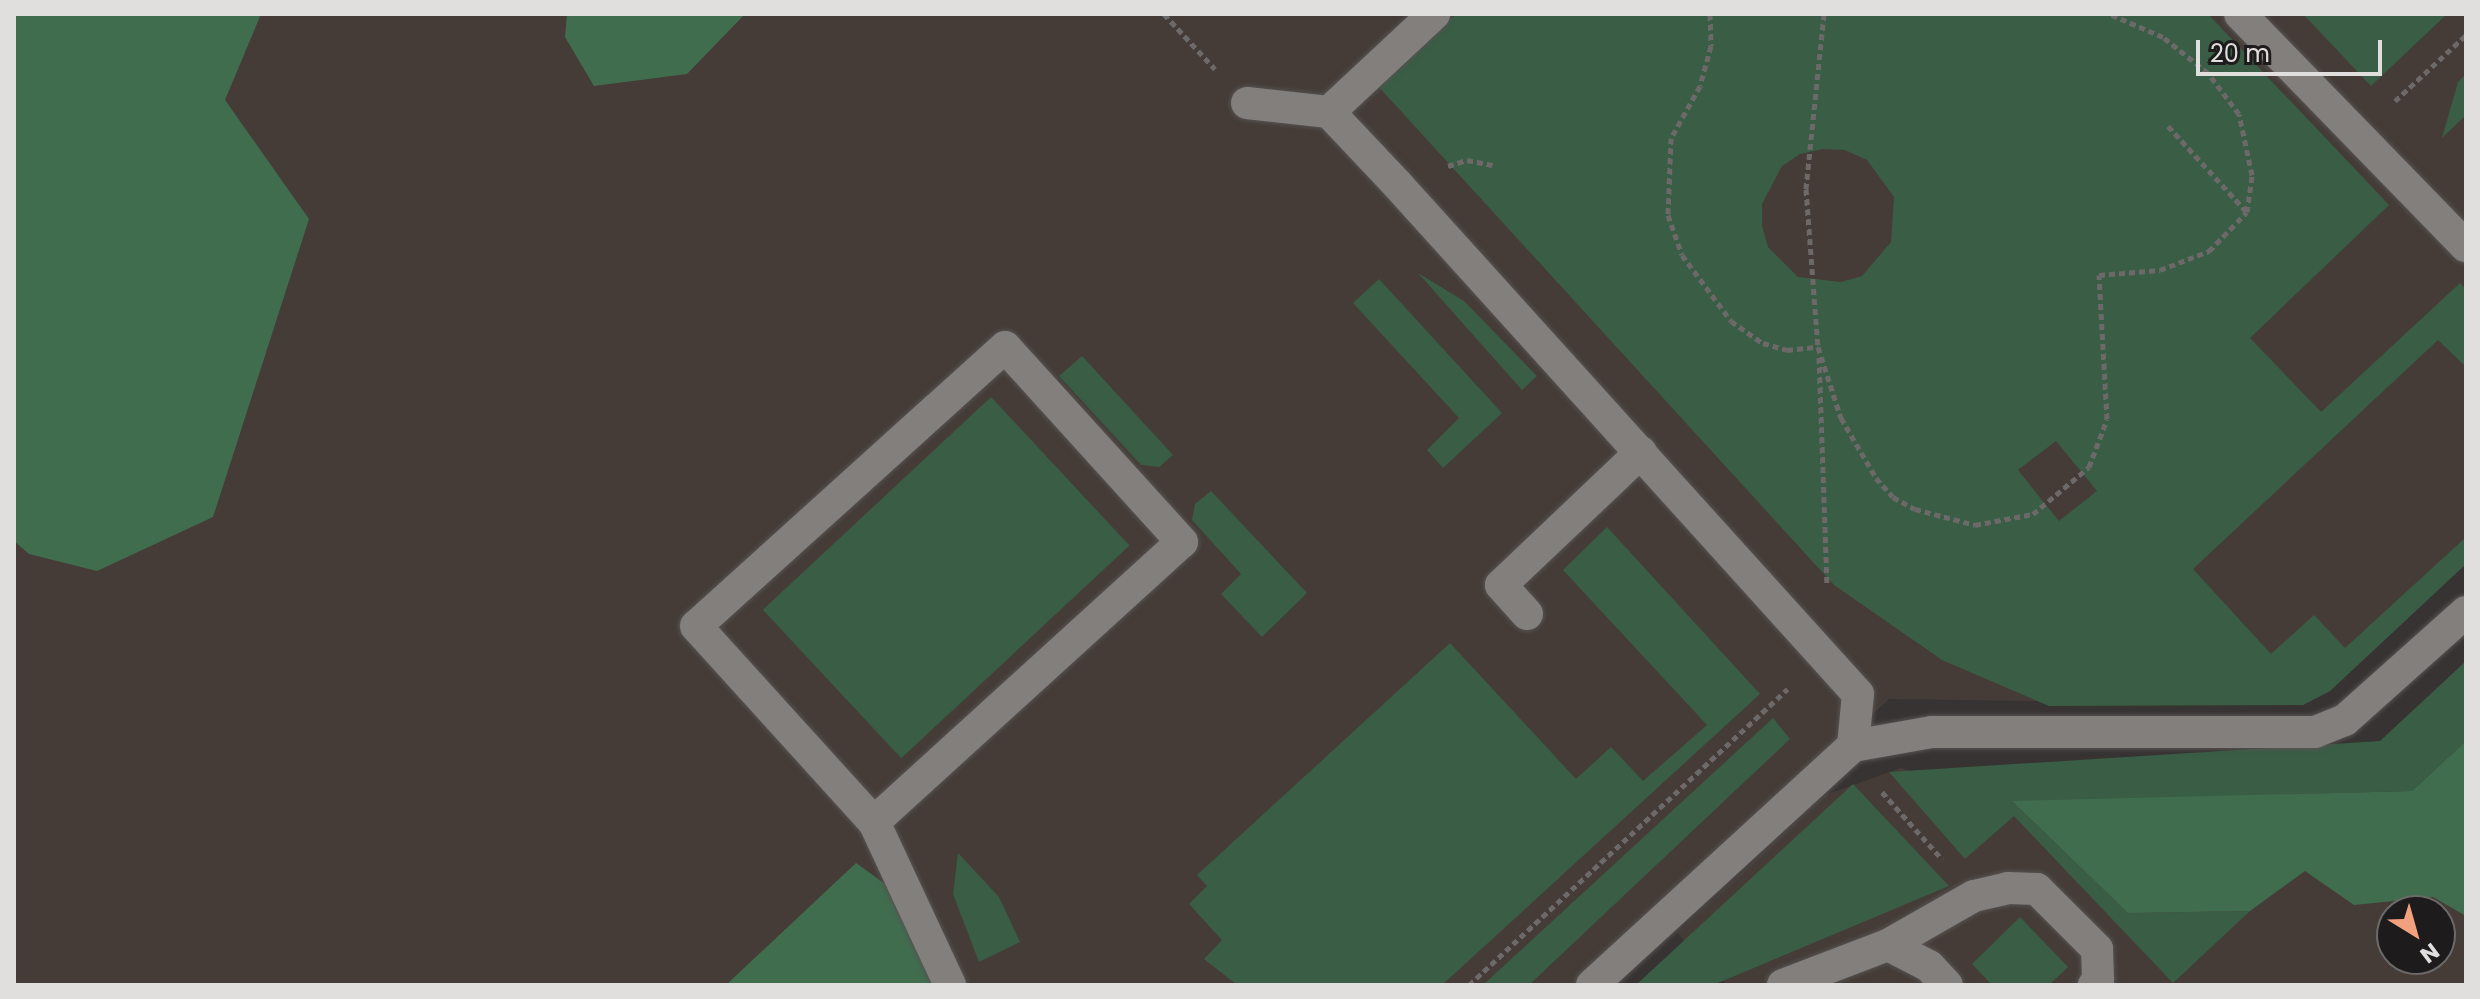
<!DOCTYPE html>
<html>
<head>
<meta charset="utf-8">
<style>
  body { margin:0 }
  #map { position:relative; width:2480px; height:999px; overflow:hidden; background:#373332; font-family:Poppins,sans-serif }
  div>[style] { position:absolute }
  .built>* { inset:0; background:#453c37 }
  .green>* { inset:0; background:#395d45; transform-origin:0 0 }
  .forest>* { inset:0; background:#416d4f }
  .path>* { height:5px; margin-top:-2.5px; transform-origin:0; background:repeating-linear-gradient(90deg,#6c6968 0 6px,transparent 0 10px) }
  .roads { filter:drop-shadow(0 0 2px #555250) drop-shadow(0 0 2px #555250) }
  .lane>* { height:32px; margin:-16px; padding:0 16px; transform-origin:16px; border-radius:16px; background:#837f7d }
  span { translate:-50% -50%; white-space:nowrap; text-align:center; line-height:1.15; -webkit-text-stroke:6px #1d1b1b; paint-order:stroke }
  .frame { position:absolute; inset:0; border:16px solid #e1dfde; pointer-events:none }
  .north { position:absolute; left:2376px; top:895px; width:80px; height:80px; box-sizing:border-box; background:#1d1b1b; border:2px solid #6b6969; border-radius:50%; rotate:143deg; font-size:22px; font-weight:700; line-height:32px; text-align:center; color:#e1dfde }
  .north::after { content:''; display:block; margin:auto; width:28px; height:36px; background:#f1a17d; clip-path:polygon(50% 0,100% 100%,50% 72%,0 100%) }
  .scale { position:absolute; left:2196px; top:40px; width:186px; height:36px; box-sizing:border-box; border:4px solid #e1dfde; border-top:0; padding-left:10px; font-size:24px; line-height:28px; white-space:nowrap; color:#e1dfde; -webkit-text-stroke:6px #1d1b1b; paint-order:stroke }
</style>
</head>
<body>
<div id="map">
  <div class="built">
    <i style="clip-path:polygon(14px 14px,2466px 14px,2466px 564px,2330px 691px,2303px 705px,1889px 699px,1578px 985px,14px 985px)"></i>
    <i style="clip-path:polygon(evenodd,1901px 768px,2012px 801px,2466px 868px,2466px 985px,1727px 985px,1677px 933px,1825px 795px,1901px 768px,2392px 911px,2440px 911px,2440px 959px,2392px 959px,2392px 911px)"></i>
  </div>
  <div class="green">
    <i style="clip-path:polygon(evenodd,1456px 14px,2208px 14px,2389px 205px,2250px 338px,2321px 412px,2460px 283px,2466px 289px,2466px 367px,2438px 340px,2193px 569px,2271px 654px,2314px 615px,2345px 648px,2466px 537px,2466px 564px,2330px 691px,2303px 705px,2049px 706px,1942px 660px,1834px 585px,1378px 86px,1456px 14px,1823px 149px,1845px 150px,1867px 160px,1894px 197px,1891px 242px,1862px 276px,1841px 282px,1798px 277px,1768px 247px,1762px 226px,1762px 204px,1782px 166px,1800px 154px,1823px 149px,1456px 14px,2056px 441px,2097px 491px,2059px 521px,2018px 470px,2056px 441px)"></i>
    <i style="clip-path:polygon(2303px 14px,2447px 14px,2371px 86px)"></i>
    <i style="clip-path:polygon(2466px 74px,2466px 115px,2442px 138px,2458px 82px)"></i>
    <i style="clip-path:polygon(1418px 273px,1464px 301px,1537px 376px,1522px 390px)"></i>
    <i style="clip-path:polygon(1379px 279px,1502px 413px,1443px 468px,1427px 450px,1459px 418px,1353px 303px)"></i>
    <i style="clip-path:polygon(1082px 356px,1173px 455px,1159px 467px,1141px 465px,1059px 376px)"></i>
    <i style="left:991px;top:397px;width:203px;height:312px;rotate:47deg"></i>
    <i style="clip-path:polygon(1211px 491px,1307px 593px,1262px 637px,1221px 594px,1241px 574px,1192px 520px,1195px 504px)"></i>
    <i style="clip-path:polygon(1607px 527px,1760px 694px,1442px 985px,1237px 985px,1204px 959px,1222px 940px,1189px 904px,1207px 886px,1197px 875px,1450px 643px,1576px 779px,1611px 747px,1643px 781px,1707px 725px,1563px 570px)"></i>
    <i style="clip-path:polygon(2466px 661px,2466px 741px,2412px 791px,2013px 802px,2128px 913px,2250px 911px,2173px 983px,2014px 816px,1965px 859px,1889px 772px,2380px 741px)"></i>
    <i style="clip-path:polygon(1773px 718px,1790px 739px,1529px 985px,1483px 985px)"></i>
    <i style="clip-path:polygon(1853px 784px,1949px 886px,1713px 985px,1636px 985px)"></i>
    <i style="clip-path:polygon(958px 853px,999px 897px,1020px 942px,979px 962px,953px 894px)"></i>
    <i style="clip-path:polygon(2020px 917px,2068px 967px,2049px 985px,1992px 985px,1972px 964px)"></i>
  </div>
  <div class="forest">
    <i style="clip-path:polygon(14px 14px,261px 14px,225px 100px,309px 219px,213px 517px,97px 571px,29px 554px,14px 541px)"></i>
    <i style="clip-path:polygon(567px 14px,745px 14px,687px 74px,594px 86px,565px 37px)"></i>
    <i style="clip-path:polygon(2466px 741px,2466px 916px,2433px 897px,2354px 905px,2305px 871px,2250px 911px,2128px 913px,2012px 801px,2412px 791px)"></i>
    <i style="clip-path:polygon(856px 863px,888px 886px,932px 985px,726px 985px)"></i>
  </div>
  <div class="path">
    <i style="left:1164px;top:14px;width:75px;rotate:47.2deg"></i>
    <i style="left:1710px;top:14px;width:32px;rotate:88deg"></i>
    <i style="left:1711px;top:46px;width:41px;rotate:105.4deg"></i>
    <i style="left:1700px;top:86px;width:60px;rotate:119.1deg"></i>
    <i style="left:1671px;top:138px;width:77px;rotate:92.2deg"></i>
    <i style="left:1668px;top:215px;width:42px;rotate:70.7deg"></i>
    <i style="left:1682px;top:255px;width:82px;rotate:53.4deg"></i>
    <i style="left:1731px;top:321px;width:39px;rotate:35deg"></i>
    <i style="left:1763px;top:343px;width:25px;rotate:16deg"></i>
    <i style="left:1787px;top:350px;width:31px;rotate:-6deg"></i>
    <i style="left:1824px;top:14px;width:176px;rotate:95.9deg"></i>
    <i style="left:1806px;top:189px;width:158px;rotate:85.7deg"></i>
    <i style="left:1818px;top:347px;width:75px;rotate:72.1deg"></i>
    <i style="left:1841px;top:418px;width:69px;rotate:59.7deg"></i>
    <i style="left:1876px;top:478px;width:25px;rotate:48deg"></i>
    <i style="left:1893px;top:497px;width:25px;rotate:29deg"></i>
    <i style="left:1915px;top:509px;width:62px;rotate:14.9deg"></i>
    <i style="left:1975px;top:525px;width:59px;rotate:-10.7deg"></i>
    <i style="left:2033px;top:514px;width:73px;rotate:-40deg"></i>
    <i style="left:2089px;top:467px;width:51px;rotate:-69.4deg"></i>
    <i style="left:2107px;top:419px;width:144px;rotate:-93.2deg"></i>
    <i style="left:2099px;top:275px;width:61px;rotate:-4.7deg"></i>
    <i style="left:2160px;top:270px;width:53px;rotate:-21.2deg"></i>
    <i style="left:2209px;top:251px;width:54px;rotate:-45.7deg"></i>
    <i style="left:2247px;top:212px;width:37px;rotate:-82deg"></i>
    <i style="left:2252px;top:175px;width:62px;rotate:-102deg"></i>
    <i style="left:2239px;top:114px;width:51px;rotate:-127.1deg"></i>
    <i style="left:2208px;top:73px;width:58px;rotate:-141.3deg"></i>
    <i style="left:2163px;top:37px;width:58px;rotate:-156.5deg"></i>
    <i style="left:2395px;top:101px;width:97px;rotate:-42.9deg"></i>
    <i style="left:2168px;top:126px;width:115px;rotate:47.5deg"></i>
    <i style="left:1448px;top:166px;width:20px;rotate:-18deg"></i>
    <i style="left:1467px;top:160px;width:26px;rotate:11deg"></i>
    <i style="left:1819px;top:357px;width:226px;rotate:88deg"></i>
    <i style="left:1882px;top:792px;width:90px;rotate:48.2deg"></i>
    <i style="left:1469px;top:985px;width:435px;rotate:-42.9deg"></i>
  </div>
  <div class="roads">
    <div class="lane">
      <i style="left:2240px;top:14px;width:324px;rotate:45.8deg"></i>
      <i style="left:1247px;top:103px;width:82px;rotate:6.3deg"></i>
      <i style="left:1329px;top:112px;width:99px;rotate:46.6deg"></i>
      <i style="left:1397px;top:184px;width:687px;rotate:47.89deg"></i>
      <i style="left:1858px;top:694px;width:52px;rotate:95.5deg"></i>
      <i style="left:1329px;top:112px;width:144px;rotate:-43deg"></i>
      <i style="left:1527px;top:614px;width:39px;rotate:-132deg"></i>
      <i style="left:1501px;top:585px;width:193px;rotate:-43.5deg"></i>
      <i style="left:874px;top:822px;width:416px;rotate:-42.3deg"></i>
      <i style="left:1182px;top:542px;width:263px;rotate:-132.2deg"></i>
      <i style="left:1005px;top:347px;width:416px;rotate:137.9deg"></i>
      <i style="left:696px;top:626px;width:265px;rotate:47.8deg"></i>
      <i style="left:874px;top:822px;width:180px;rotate:65deg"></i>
      <i style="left:1888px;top:945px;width:46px;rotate:27.1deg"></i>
      <i style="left:1929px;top:966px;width:26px;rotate:47deg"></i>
      <i style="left:1592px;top:985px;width:354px;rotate:-42.5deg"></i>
      <i style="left:1853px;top:746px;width:80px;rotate:-10deg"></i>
      <i style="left:1932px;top:732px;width:383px"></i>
      <i style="left:2315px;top:732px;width:32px;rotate:-22deg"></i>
      <i style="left:2345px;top:720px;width:162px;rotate:-41.8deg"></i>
      <i style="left:1783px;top:985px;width:112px;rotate:-20.9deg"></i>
      <i style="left:1888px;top:945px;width:99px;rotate:-29.7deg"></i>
      <i style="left:1974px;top:896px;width:35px;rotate:-13deg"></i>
      <i style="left:2008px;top:888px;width:29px;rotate:2deg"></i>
      <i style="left:2037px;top:889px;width:85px;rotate:45deg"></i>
      <i style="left:2097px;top:949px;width:32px;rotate:88deg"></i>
      <i style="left:2098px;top:981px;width:6px;rotate:135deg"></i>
    </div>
  </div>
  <div class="frame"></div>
  <div class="north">N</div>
  <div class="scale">20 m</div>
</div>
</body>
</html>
